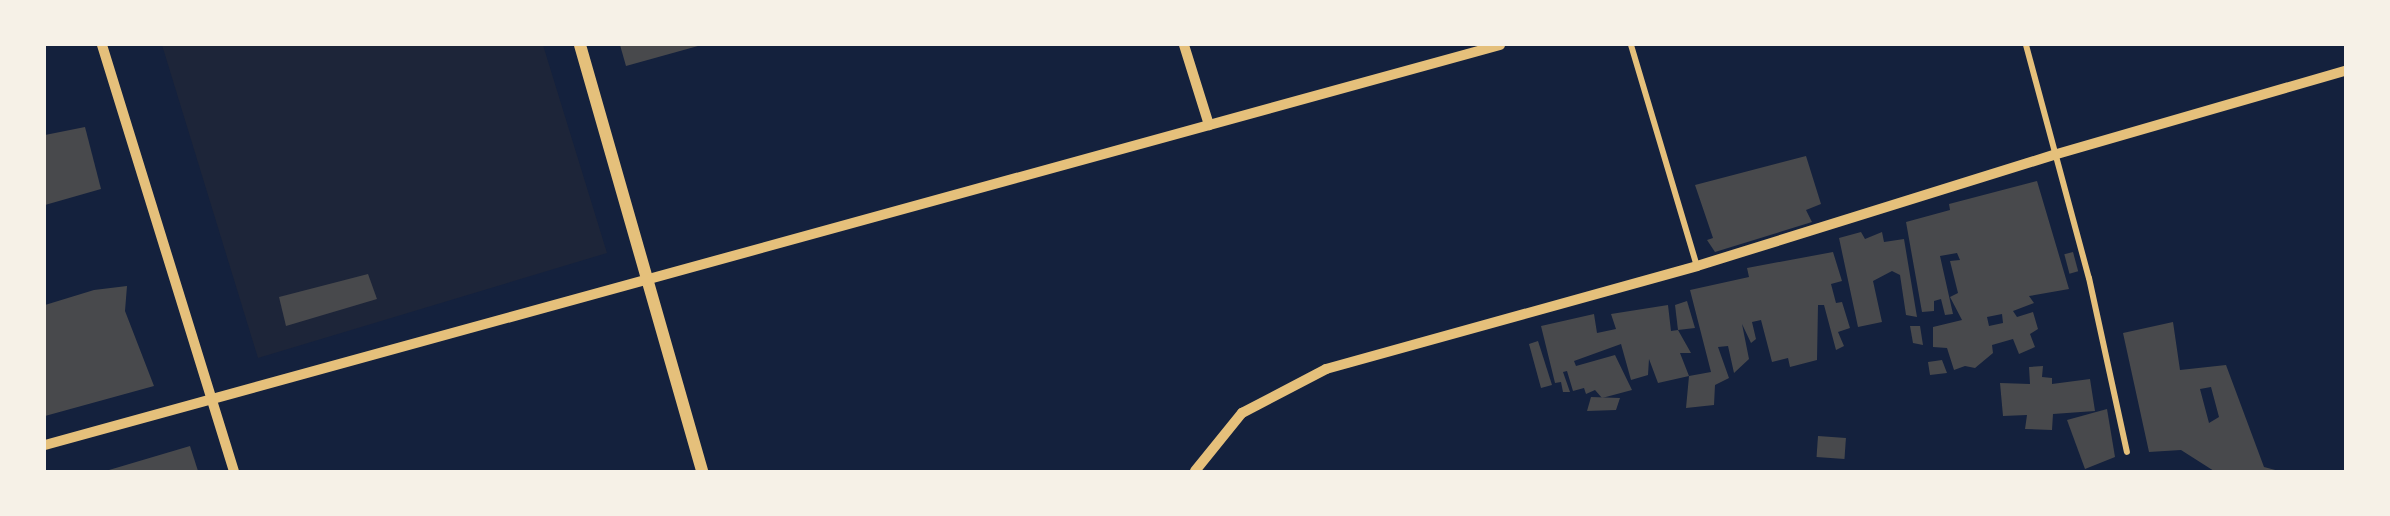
<!DOCTYPE html>
<html>
<head>
<meta charset="utf-8">
<style>
  body { margin:0 }
  #map { position:relative; width:2390px; height:516px; overflow:hidden; background:#14213d; font-family:"DejaVu Sans",sans-serif }
  div>[style] { position:absolute }
  .green>* { inset:0; background:#1d2539 }
  .building>* { inset:0; background:#48494c; transform-origin:0 0 }
  .minor>* { height:6px; margin:-3px; padding:0 3px; transform-origin:3px; border-radius:3px; background:#e5c07b }
  .tertiary>* { height:10px; margin:-5px; padding:0 5px; transform-origin:5px; border-radius:5px; background:#e5c07b }
  .secondary>* { height:12px; margin:-6px; padding:0 6px; transform-origin:6px; border-radius:6px; background:#e5c07b }
  span { translate:-50% -50%; white-space:nowrap; text-align:center; line-height:1.15; -webkit-text-stroke:4.5px #f6f1e7; paint-order:stroke }
  .frame { position:absolute; inset:0; border:46px solid #f6f1e7; pointer-events:none }
</style>
</head>
<body>
<div id="map">
  <div class="green">
    <i style="clip-path:polygon(162px 45px,543px 45px,607px 253px,258px 358px)"></i>
  </div>
  <div class="building">
    <i style="clip-path:polygon(620px 45px,698px 45px,698px 46px,626px 66px)"></i>
    <i style="clip-path:polygon(85px 127px,101px 189px,45px 205px,45px 135px)"></i>
    <i style="clip-path:polygon(1806px 156px,1821px 204px,1806px 210px,1812px 222px,1715px 252px,1707px 240px,1713px 238px,1695px 185px)"></i>
    <i style="clip-path:polygon(evenodd,2037px 181px,2069px 289px,2029px 296px,2034px 303px,2013px 311px,2017px 317px,2033px 312px,2038px 329px,2030px 334px,2035px 347px,2019px 354px,2013px 339px,1992px 345px,1993px 353px,1975px 368px,1965px 366px,1954px 370px,1947px 348px,1933px 347px,1933px 327px,1962px 320px,1950px 297px,1958px 293px,1950px 261px,1960px 260px,1957px 253px,1940px 256px,1953px 314px,1945px 315px,1941px 299px,1934px 301px,1934px 311px,1922px 312px,1906px 222px,1950px 210px,1949px 204px,2037px 181px,2002px 314px,2003px 323px,1989px 326px,1987px 317px,2002px 314px)"></i>
    <i style="clip-path:polygon(1861px 232px,1865px 239px,1882px 232px,1884px 242px,1904px 239px,1917px 317px,1906px 315px,1900px 275px,1892px 271px,1873px 281px,1882px 322px,1858px 327px,1839px 238px)"></i>
    <i style="clip-path:polygon(1833px 252px,1842px 281px,1831px 284px,1836px 303px,1842px 302px,1850px 328px,1838px 332px,1844px 346px,1836px 350px,1824px 305px,1818px 305px,1817px 360px,1790px 367px,1788px 358px,1772px 362px,1761px 320px,1752px 322px,1756px 339px,1751px 343px,1742px 324px,1749px 359px,1734px 373px,1728px 346px,1718px 347px,1729px 378px,1715px 385px,1714px 405px,1686px 408px,1689px 376px,1711px 372px,1690px 290px,1749px 277px,1747px 268px)"></i>
    <i style="left:2073px;top:252px;width:20px;height:9px;rotate:75deg"></i>
    <i style="clip-path:polygon(368px 274px,377px 299px,286px 326px,279px 297px)"></i>
    <i style="clip-path:polygon(127px 286px,125px 311px,154px 386px,45px 416px,45px 305px,94px 290px)"></i>
    <i style="clip-path:polygon(1687px 301px,1695px 328px,1678px 330px,1675px 305px)"></i>
    <i style="clip-path:polygon(1668px 305px,1671px 331px,1678px 330px,1691px 353px,1680px 353px,1689px 376px,1658px 383px,1649px 359px,1648px 375px,1631px 380px,1621px 344px,1574px 361px,1576px 366px,1615px 355px,1632px 390px,1602px 398px,1595px 390px,1586px 394px,1584px 388px,1573px 391px,1567px 371px,1563px 372px,1570px 392px,1563px 392px,1561px 382px,1555px 383px,1541px 326px,1594px 314px,1597px 333px,1616px 329px,1611px 314px)"></i>
    <i style="clip-path:polygon(evenodd,2173px 322px,2180px 370px,2226px 365px,2264px 467px,2279px 471px,2214px 471px,2181px 450px,2149px 452px,2123px 333px,2173px 322px,2211px 387px,2219px 417px,2209px 423px,2200px 389px,2211px 387px)"></i>
    <i style="clip-path:polygon(1910px 326px,1920px 326px,1923px 345px,1913px 343px)"></i>
    <i style="clip-path:polygon(1538px 341px,1552px 385px,1541px 388px,1529px 344px)"></i>
    <i style="clip-path:polygon(1942px 360px,1947px 373px,1930px 375px,1928px 362px)"></i>
    <i style="clip-path:polygon(2043px 366px,2042px 377px,2052px 378px,2052px 384px,2090px 379px,2095px 411px,2053px 414px,2052px 430px,2025px 429px,2027px 415px,2003px 416px,2000px 383px,2030px 384px,2029px 367px)"></i>
    <i style="clip-path:polygon(1591px 397px,1620px 398px,1616px 410px,1587px 411px)"></i>
    <i style="clip-path:polygon(2107px 409px,2115px 457px,2085px 469px,2067px 420px)"></i>
    <i style="left:1818px;top:436px;width:28px;height:21px;rotate:4deg"></i>
    <i style="clip-path:polygon(190px 446px,198px 471px,109px 471px,109px 470px)"></i>
  </div>
  <div class="minor">
    <i style="left:1631px;top:45px;width:231px;rotate:73.4deg"></i>
    <i style="left:2026px;top:45px;width:241px;rotate:74.9deg"></i>
    <i style="left:2089px;top:278px;width:178px;rotate:77.7deg"></i>
  </div>
  <div class="tertiary">
    <i style="left:102px;top:45px;width:446px;rotate:72.8deg"></i>
    <i style="left:1184px;top:45px;width:84px;rotate:72.6deg"></i>
    <i style="left:45px;top:445px;width:1509px;rotate:-15.37deg"></i>
    <i style="left:1195px;top:471px;width:75px;rotate:-51deg"></i>
    <i style="left:1242px;top:413px;width:95px;rotate:-27.6deg"></i>
    <i style="left:1326px;top:369px;width:385px;rotate:-15.5deg"></i>
    <i style="left:1697px;top:266px;width:377px;rotate:-17.3deg"></i>
    <i style="left:2057px;top:154px;width:300px;rotate:-16.1deg"></i>
  </div>
  <div class="secondary">
    <i style="left:580px;top:45px;width:443px;rotate:74deg"></i>
  </div>
  <div class="frame"></div>
</div>
</body>
</html>
